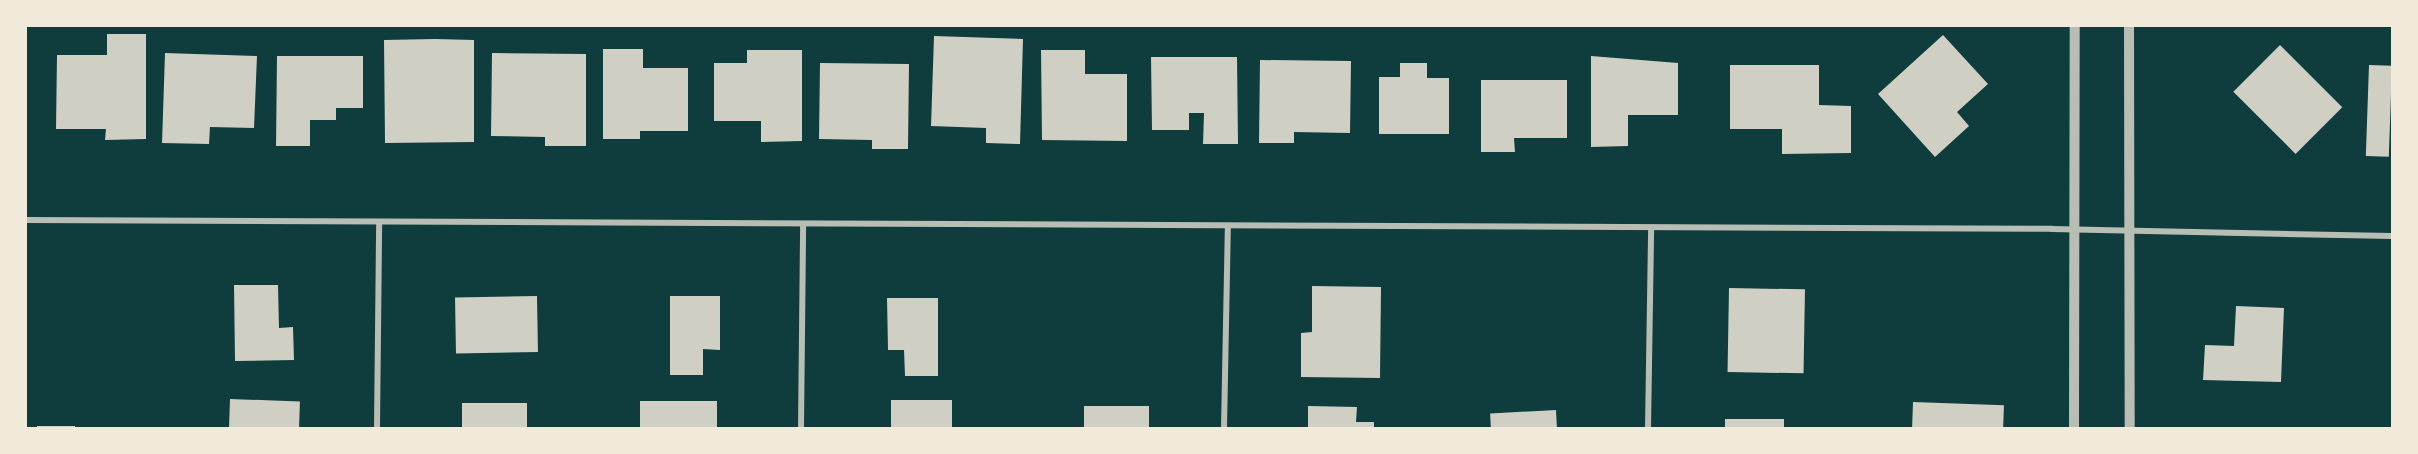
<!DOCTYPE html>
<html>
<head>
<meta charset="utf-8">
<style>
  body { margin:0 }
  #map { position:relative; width:2418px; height:454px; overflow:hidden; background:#0f3d3e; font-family:"Source Sans 3",sans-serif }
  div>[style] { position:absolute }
  .building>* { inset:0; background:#cfcfc3; transform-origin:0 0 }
  .minor>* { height:6px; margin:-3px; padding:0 3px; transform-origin:3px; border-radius:3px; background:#b8beb3 }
  .tertiary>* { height:10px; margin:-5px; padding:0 5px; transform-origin:5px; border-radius:5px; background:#b8beb3 }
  span { translate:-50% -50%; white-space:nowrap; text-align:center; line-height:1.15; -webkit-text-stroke:6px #f1e9da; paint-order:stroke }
  .frame { position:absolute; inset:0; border:27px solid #f1e9da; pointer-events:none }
</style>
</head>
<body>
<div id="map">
  <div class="building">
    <i style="clip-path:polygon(107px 34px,146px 34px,146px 139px,105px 140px,106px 129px,56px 129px,57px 55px,107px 55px)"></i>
    <i style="clip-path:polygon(1943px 35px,1988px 84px,1957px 112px,1969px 126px,1935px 157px,1878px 94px)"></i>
    <i style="clip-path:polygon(934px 36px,1023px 39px,1020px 144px,986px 143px,986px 128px,931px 126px)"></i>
    <i style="clip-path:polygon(435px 39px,474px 40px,474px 142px,385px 143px,384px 40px)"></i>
    <i style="left:2280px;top:45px;width:88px;height:66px;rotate:45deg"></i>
    <i style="clip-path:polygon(603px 49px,643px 49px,643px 68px,688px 68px,688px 131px,640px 131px,640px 139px,603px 139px)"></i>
    <i style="clip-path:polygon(747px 50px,802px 50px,802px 141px,761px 142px,761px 121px,714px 121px,714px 63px,747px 63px)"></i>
    <i style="clip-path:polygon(1041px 50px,1085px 50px,1085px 74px,1127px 74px,1127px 141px,1042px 140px)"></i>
    <i style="clip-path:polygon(165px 53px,257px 56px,254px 128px,210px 127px,209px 144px,162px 143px)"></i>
    <i style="clip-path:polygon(492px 53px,586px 54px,586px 146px,545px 146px,545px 137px,491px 136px)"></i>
    <i style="clip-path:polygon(277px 56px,363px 56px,363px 108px,336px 108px,336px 120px,310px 120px,310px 146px,276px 146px)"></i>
    <i style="clip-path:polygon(1591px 56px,1678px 63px,1678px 115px,1628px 115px,1628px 146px,1591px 147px)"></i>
    <i style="clip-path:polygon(1151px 57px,1237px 57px,1238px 144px,1203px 144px,1204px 113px,1189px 113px,1189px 130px,1152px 130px)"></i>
    <i style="clip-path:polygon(1260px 60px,1351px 61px,1350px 133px,1294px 132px,1294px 143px,1259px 143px)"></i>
    <i style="clip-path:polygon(820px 63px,909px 64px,908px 149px,872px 149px,872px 140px,819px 139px)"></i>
    <i style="clip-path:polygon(1400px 63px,1427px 63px,1427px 78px,1449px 78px,1449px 134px,1379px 134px,1379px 77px,1400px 77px)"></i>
    <i style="clip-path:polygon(1730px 65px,1819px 65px,1819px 105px,1851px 106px,1851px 153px,1782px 154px,1782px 129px,1730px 129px)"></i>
    <i style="left:2369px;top:65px;width:23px;height:91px;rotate:2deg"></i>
    <i style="clip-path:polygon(1481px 80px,1567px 80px,1567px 138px,1514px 138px,1515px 152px,1481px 152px)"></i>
    <i style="clip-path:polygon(234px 285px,278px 285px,279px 328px,293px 327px,294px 360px,235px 361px)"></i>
    <i style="clip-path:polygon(1312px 286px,1381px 287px,1380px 378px,1301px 377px,1301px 333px,1312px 332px)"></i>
    <i style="left:1729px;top:288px;width:76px;height:84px;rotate:1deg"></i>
    <i style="left:537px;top:296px;width:56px;height:82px;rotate:89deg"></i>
    <i style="clip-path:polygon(670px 296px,720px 296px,720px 350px,703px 349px,703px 375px,670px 375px)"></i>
    <i style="clip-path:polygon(887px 298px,938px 298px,938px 376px,905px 376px,904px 350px,888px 350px)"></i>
    <i style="clip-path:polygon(2236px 306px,2284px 308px,2281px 382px,2203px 380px,2205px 345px,2234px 346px)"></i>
    <i style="left:230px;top:399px;width:70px;height:29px;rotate:2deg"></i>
    <i style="left:891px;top:400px;width:61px;height:28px"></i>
    <i style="left:640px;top:401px;width:77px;height:27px"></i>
    <i style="left:1913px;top:402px;width:91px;height:26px;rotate:2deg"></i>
    <i style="left:462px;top:403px;width:65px;height:25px"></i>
    <i style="left:1084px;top:406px;width:65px;height:22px"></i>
    <i style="clip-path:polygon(1308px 406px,1357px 407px,1356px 422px,1374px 422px,1374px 428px,1308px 428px)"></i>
    <i style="left:1556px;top:410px;width:18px;height:66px;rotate:87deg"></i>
    <i style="left:1725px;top:419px;width:59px;height:9px"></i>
    <i style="left:37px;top:426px;width:38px;height:2px"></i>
  </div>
  <div class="minor">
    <i style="left:26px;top:220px;width:2026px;rotate:0.25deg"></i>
    <i style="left:2052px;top:229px;width:340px;rotate:1.2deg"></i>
    <i style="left:377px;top:428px;width:206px;rotate:-89.4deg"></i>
    <i style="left:801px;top:428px;width:203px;rotate:-89.4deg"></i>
    <i style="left:1224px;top:428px;width:201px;rotate:-88.9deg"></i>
    <i style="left:1648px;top:428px;width:200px;rotate:-89.1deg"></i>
  </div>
  <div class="tertiary">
    <i style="left:2129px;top:26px;width:402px;rotate:89.9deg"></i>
    <i style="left:2074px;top:428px;width:402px;rotate:-89.9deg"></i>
  </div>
  <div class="frame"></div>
</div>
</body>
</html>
